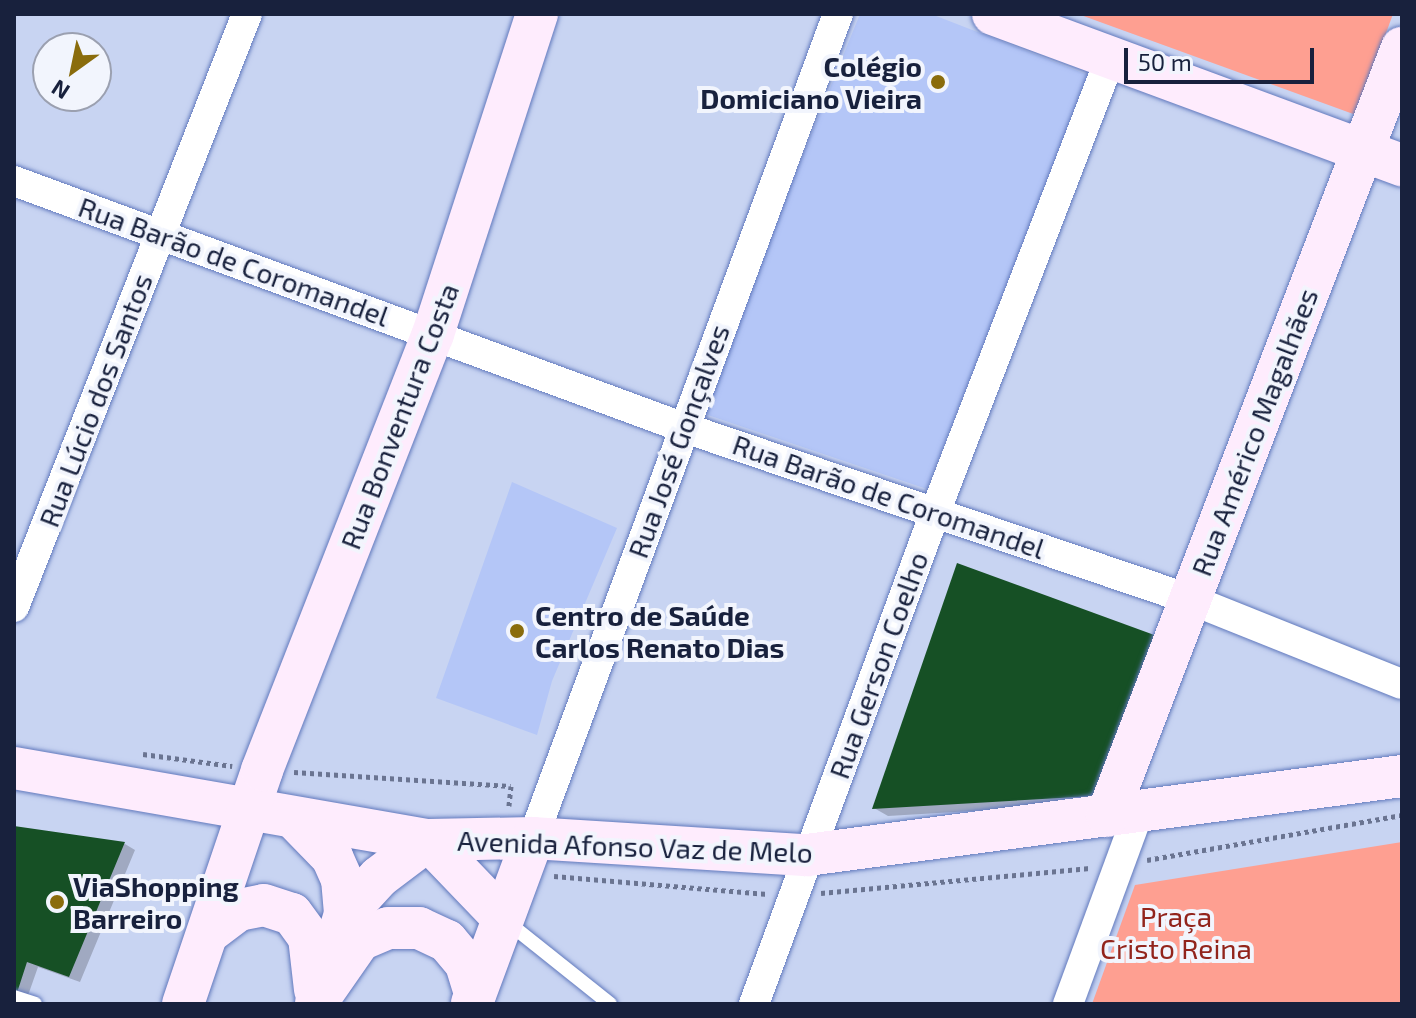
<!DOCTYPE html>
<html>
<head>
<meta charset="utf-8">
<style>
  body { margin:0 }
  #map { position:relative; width:1416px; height:1018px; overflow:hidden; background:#c8d4f2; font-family:"Exo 2",sans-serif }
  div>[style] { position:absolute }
  .built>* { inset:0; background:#b4c6f7 }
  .green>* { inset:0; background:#fe9f91 }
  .shadow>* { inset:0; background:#0003 }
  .building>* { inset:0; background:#165025 }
  .path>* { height:5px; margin-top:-2.5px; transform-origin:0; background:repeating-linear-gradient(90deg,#6a7491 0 4px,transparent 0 8px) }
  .roads { filter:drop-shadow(0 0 2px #6179bd) drop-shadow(0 0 2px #6179bd) }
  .lane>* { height:14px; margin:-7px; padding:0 7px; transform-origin:7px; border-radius:7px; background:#fff }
  .street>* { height:30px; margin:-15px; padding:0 15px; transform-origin:15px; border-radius:15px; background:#fff }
  .secondary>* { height:42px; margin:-21px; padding:0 21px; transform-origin:21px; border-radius:21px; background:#feecfd }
  .dots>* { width:22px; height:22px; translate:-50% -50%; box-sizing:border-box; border:4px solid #f2f5fd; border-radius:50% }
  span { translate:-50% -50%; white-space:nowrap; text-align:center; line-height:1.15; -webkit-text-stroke:8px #f2f5fd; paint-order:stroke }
  .poi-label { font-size:28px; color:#18213d; font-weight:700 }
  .right { translate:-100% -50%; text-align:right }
  .left { translate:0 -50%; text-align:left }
  .street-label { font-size:28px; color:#18213d }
  .park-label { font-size:28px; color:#92241c }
  .frame { position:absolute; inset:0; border:16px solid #18213d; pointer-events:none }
  .north { position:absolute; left:32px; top:32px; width:80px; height:80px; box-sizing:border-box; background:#f2f5fd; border:2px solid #9ba0b0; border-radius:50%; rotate:213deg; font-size:22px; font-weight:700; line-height:32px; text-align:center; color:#18213d }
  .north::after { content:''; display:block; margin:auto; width:28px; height:36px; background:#8a6c0c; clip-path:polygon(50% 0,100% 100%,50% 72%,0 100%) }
  .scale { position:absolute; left:1124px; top:48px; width:190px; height:36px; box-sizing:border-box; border:4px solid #18213d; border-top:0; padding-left:10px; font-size:24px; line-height:28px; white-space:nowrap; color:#18213d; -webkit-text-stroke:6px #f2f5fd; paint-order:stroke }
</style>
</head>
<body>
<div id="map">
  <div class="built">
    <i style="clip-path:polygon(860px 14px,931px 14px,1088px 75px,927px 489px,699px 412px)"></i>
    <i style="clip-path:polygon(512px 482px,617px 528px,552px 681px,537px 735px,436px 698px)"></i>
  </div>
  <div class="green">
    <i style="clip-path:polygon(1078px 14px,1393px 14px,1356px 115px)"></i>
    <i style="clip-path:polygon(1402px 842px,1402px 1004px,1092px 1004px,1135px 885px)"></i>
  </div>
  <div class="shadow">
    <i style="clip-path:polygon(958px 566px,1109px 803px,888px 816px,874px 808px)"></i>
    <i style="clip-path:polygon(14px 831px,125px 844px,135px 850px,80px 982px,38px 967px,25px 1004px,14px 1004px)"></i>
  </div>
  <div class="building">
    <i style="clip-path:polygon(957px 563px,1157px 636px,1095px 796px,872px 809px)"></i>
    <i style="clip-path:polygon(14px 826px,125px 842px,69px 977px,27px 962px,15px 999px)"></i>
  </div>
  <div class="path">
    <i style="left:143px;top:754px;width:90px;rotate:7.7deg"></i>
    <i style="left:294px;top:772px;width:217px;rotate:3.7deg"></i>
    <i style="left:511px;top:786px;width:20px;rotate:96deg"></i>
    <i style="left:1147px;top:860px;width:259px;rotate:-10deg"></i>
    <i style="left:554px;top:876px;width:214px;rotate:4.8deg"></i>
    <i style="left:821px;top:893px;width:270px;rotate:-5.3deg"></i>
  </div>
  <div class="roads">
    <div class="lane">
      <i style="left:506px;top:921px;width:133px;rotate:38.6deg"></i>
      <i style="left:14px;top:997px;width:22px;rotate:18deg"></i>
    </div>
    <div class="street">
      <i style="left:14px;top:181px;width:712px;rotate:20.22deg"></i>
      <i style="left:682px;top:427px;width:535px;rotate:18.74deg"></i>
      <i style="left:1189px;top:599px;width:229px;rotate:21.8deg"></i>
      <i style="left:14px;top:607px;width:637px;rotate:-68.55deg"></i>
      <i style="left:533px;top:838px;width:879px;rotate:-69.69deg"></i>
      <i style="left:754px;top:1004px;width:526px;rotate:-69.78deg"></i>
      <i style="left:936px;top:510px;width:483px;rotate:-68.9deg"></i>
      <i style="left:1068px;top:1004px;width:206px;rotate:-69.8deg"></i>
    </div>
    <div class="secondary">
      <i style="left:993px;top:14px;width:436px;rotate:20.3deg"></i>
      <i style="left:14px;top:768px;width:420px;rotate:9.9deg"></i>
      <i style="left:428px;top:840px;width:105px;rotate:-1.1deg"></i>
      <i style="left:533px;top:838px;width:275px;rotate:3.6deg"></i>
      <i style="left:807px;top:855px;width:600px;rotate:-7.56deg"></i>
      <i style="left:1107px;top:816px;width:823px;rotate:-68.99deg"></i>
      <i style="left:296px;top:820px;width:52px;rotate:45.8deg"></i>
      <i style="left:332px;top:857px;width:24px;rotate:66deg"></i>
      <i style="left:342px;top:879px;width:35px;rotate:85deg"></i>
      <i style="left:345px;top:914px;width:60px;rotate:107.5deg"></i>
      <i style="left:428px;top:840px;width:108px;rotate:46.1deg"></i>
      <i style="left:345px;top:914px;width:50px;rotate:-47.4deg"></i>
      <i style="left:379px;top:877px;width:61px;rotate:-37.1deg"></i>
      <i style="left:208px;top:933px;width:39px;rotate:-37deg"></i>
      <i style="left:239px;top:910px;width:25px;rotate:-11deg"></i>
      <i style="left:264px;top:905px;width:29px;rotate:18deg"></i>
      <i style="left:292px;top:914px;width:29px;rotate:54deg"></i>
      <i style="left:309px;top:937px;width:53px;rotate:83.5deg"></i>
      <i style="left:316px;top:1003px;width:77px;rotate:-55.1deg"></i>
      <i style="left:360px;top:940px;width:30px;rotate:-23deg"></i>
      <i style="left:388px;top:928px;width:31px"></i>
      <i style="left:419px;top:928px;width:31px;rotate:25deg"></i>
      <i style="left:447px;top:941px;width:30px;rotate:50deg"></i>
      <i style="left:466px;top:964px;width:31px;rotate:73deg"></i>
      <i style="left:472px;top:1003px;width:176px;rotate:-69.7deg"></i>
      <i style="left:183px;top:1004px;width:247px;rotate:-71.3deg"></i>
      <i style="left:262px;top:770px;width:468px;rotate:-68.6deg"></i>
      <i style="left:433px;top:334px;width:336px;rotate:-72deg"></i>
    </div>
  </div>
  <div class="dots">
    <i style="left:938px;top:82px;background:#8a6c0c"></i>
    <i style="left:517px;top:631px;background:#8a6c0c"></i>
    <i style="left:57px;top:902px;background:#8a6c0c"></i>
  </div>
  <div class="poi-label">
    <span class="right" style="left:922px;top:82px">Colégio<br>Domiciano Vieira</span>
    <span class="left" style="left:535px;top:631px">Centro de Saúde<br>Carlos Renato Dias</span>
    <span class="left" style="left:73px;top:902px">ViaShopping<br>Barreiro</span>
  </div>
  <div class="street-label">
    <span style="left:234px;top:261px;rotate:20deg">Rua Barão de Coromandel</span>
    <span style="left:95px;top:400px;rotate:-69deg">Rua Lúcio dos Santos</span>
    <span style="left:399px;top:416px;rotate:-69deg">Rua Bonventura Costa</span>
    <span style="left:1254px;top:432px;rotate:-69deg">Rua Américo Magalhães</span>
    <span style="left:678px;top:441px;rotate:-70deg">Rua José Gonçalves</span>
    <span style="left:889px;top:496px;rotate:19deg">Rua Barão de Coromandel</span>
    <span style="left:878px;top:665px;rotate:-70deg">Rua Gerson Coelho</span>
    <span style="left:635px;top:846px;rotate:2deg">Avenida Afonso Vaz de Melo</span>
  </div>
  <div class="park-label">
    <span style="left:1176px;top:932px">Praça<br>Cristo Reina</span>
  </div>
  <div class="frame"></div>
  <div class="north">N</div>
  <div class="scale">50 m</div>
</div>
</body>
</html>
